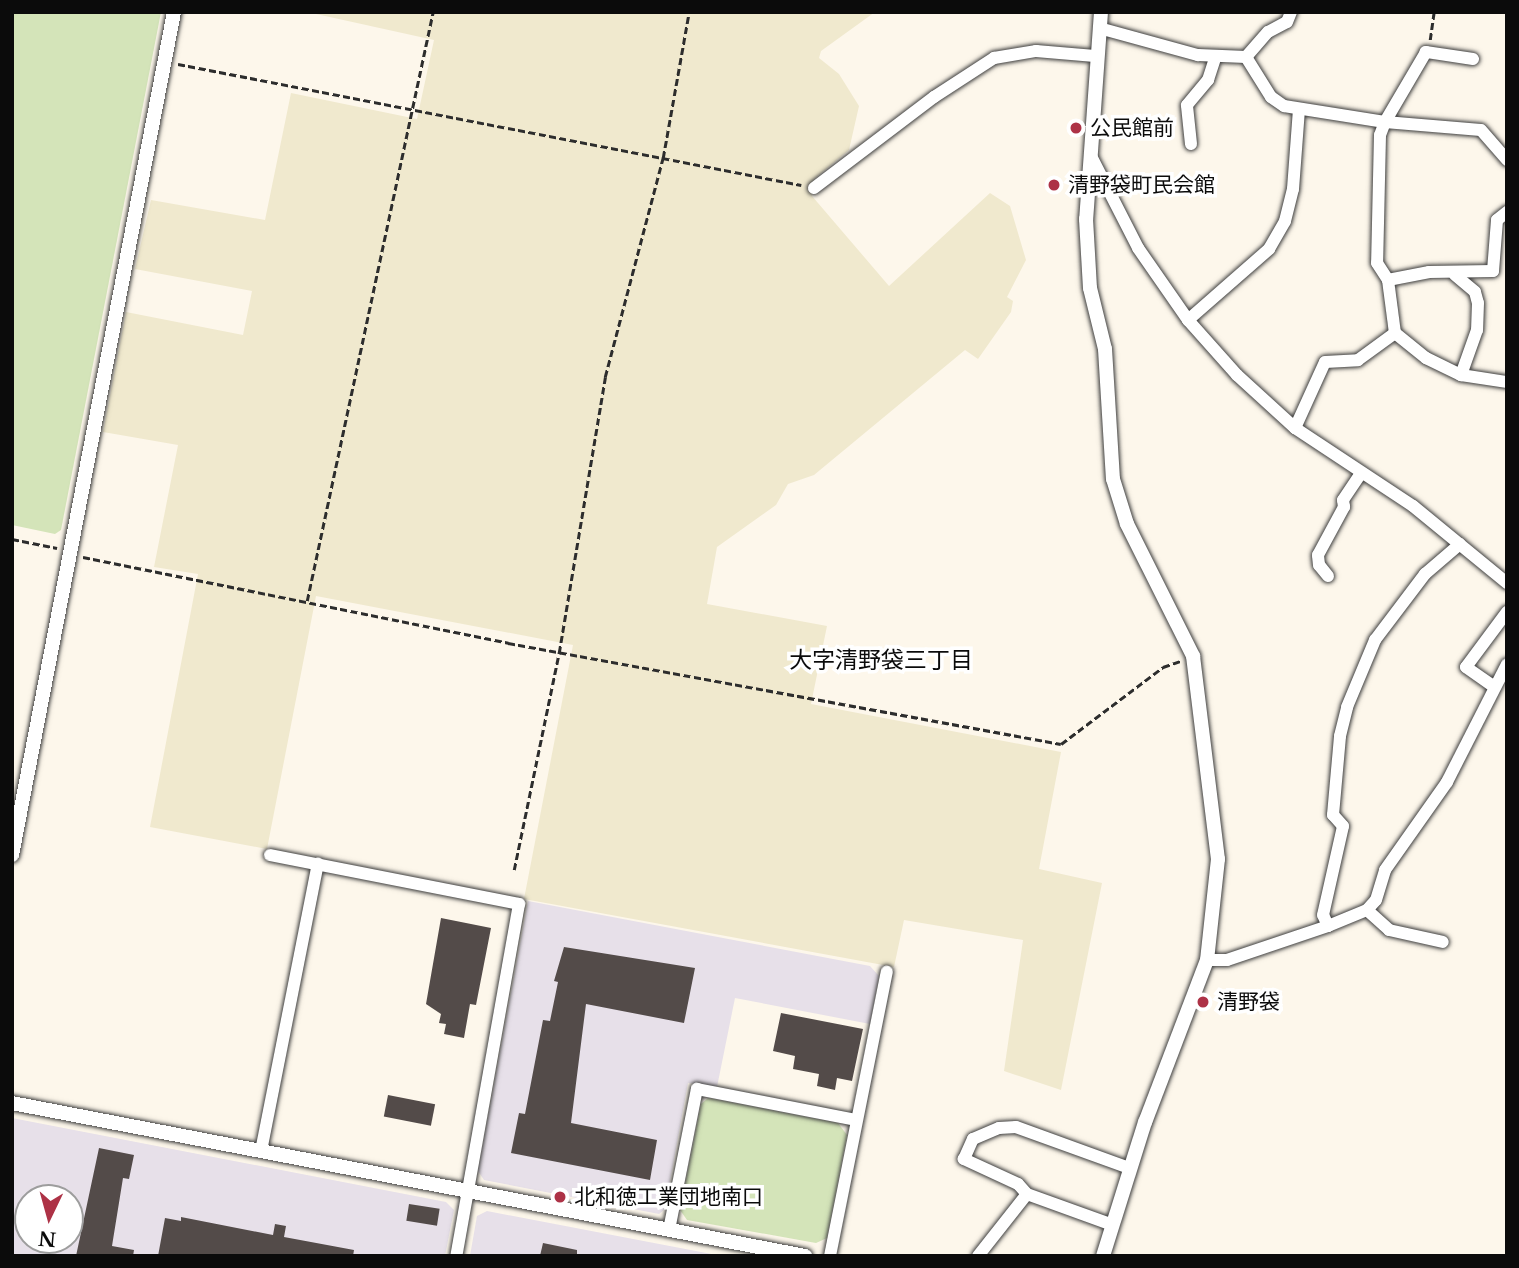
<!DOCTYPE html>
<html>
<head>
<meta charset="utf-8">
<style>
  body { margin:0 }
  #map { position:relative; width:1519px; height:1268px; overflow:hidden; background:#fdf7eb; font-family:"Libre Baskerville","Noto Sans JP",serif }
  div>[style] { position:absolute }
  .industrial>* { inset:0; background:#e7e0e9 }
  .farmland>* { inset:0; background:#f0e9ce }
  .green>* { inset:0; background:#d4e4b9 }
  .building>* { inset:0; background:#534b49; transform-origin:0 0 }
  .path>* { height:2.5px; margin-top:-1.25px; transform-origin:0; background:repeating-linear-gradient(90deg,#2d2d2d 0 7px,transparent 0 10.5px) }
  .roads { filter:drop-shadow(0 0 2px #3e3e3e) drop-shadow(0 0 2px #3e3e3e) }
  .minor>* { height:12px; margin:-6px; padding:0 6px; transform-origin:6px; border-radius:6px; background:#fff }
  .tertiary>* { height:14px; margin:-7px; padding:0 7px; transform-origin:7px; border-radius:7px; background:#fff }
  .dots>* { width:19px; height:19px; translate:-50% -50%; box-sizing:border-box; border:4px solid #fff; border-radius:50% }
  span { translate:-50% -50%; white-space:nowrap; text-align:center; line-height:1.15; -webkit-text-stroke:7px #fff; paint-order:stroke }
  .poi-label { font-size:21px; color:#0b0b0b }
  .left { translate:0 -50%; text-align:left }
  .neighbourhood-label { font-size:23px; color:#0b0b0b }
  .frame { position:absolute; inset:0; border:14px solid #0b0b0b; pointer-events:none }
  .north { position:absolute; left:14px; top:1184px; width:70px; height:70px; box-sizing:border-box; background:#fff; border:2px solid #9d9d9d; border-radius:50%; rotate:185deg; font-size:19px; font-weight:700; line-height:28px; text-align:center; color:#0b0b0b }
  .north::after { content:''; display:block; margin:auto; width:24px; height:32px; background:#ad3246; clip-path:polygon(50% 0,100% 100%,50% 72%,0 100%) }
</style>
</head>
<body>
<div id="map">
  <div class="industrial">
    <i style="clip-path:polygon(528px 901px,870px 966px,879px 976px,870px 1024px,735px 998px,717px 1087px,688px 1083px,665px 1209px,659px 1214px,484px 1180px,478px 1171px)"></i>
    <i style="clip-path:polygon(evenodd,12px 1118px,446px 1202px,454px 1210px,445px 1256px,12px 1256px,12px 1118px,28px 1198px,70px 1198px,70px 1240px,28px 1240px,28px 1198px)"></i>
    <i style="clip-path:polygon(487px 1211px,722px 1256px,470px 1256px,477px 1216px)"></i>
  </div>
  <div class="farmland">
    <i style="clip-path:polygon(307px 12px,875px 12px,821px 51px,819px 58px,839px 74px,859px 106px,849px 150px,814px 179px,812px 196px,889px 286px,990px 193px,1010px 206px,1026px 260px,1007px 297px,1013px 301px,1011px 312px,978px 359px,965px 350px,814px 475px,788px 484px,776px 505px,717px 547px,707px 604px,827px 626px,811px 704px,1061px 752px,1039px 869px,1102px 883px,1061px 1090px,1004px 1071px,1023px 940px,904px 920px,894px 967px,524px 899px,573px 645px,316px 596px,267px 849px,150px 827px,198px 574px,154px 567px,178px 445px,103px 432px,126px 312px,243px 335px,252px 291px,135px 269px,151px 200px,265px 220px,291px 93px,417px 119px,434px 40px)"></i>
  </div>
  <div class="green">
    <i style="clip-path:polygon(12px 12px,161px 12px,61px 530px,55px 534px,12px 525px)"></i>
    <i style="clip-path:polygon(708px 1098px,838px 1123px,847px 1135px,827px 1238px,816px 1243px,687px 1220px,680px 1210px,701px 1104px)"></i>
  </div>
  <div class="building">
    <i style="clip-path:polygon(441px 918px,491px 928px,476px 1005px,470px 1004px,464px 1038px,444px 1034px,446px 1024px,439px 1023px,441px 1014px,426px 1004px)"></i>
    <i style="clip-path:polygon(564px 947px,695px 968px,684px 1023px,586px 1004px,571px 1123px,657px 1140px,650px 1180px,511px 1153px,519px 1113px,525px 1114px,543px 1020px,550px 1021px,558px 982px,554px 981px)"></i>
    <i style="clip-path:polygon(781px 1013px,863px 1029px,852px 1081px,837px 1078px,835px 1090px,817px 1086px,819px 1074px,793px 1069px,795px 1056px,773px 1051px)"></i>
    <i style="left:388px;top:1095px;width:48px;height:22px;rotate:11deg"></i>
    <i style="clip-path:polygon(99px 1148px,134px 1155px,129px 1179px,123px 1178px,112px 1246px,134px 1250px,133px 1256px,76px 1256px)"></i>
    <i style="left:409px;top:1204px;width:31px;height:17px;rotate:9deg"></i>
    <i style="clip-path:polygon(181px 1217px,273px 1235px,275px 1224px,286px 1226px,284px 1237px,354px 1250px,353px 1256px,158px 1256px,165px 1218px,181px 1221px)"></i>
    <i style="clip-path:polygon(543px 1243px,577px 1250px,577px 1256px,540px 1256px)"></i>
  </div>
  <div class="path">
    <i style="left:1430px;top:40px;width:28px;rotate:-82deg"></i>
    <i style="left:178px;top:64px;width:635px;rotate:10.99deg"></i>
    <i style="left:12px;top:539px;width:46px;rotate:11.3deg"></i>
    <i style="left:83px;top:557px;width:434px;rotate:11.4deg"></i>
    <i style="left:508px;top:643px;width:562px;rotate:10.35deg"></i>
    <i style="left:1061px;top:744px;width:128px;rotate:-37deg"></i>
    <i style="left:1163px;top:667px;width:18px;rotate:-19deg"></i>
    <i style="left:307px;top:601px;width:602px;rotate:-77.93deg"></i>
    <i style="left:514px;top:870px;width:222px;rotate:-78.3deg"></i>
    <i style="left:559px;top:653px;width:280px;rotate:-80.5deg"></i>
    <i style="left:605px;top:377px;width:227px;rotate:-75.2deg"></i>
    <i style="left:663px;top:158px;width:148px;rotate:-79.9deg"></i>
  </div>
  <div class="roads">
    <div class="minor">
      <i style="left:1099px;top:28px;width:103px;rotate:15.3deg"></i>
      <i style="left:1198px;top:55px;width:48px;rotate:2.4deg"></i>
      <i style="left:1246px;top:57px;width:47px;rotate:58deg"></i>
      <i style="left:1271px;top:97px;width:16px;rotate:35deg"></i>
      <i style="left:1284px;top:106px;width:102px;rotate:9deg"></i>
      <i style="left:1385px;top:122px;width:96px;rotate:4.8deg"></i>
      <i style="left:1481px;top:130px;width:40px;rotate:49deg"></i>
      <i style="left:1246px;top:57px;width:33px;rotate:-49deg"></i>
      <i style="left:1268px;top:32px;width:21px;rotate:-28deg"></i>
      <i style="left:1287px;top:22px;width:11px;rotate:-68deg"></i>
      <i style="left:1473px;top:59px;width:48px;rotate:-171.5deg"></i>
      <i style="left:1426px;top:52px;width:81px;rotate:120.4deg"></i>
      <i style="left:1385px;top:122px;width:14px;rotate:111deg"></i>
      <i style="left:1380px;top:135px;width:128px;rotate:91.3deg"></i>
      <i style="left:1377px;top:263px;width:20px;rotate:57deg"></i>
      <i style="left:1388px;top:280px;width:53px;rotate:82.5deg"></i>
      <i style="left:1395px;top:333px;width:40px;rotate:39deg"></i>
      <i style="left:1426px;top:358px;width:39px;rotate:26deg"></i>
      <i style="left:1461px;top:375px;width:47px;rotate:8.7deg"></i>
      <i style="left:1191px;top:144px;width:39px;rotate:-96deg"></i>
      <i style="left:1187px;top:105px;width:33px;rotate:-50deg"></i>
      <i style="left:1208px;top:80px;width:25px;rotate:-72deg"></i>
      <i style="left:1090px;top:154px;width:106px;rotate:62.9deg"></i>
      <i style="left:1138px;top:248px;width:88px;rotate:55.2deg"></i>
      <i style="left:1188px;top:320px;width:74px;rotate:48.3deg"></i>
      <i style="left:1237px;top:375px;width:79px;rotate:42.4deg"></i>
      <i style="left:1295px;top:428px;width:141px;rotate:33.5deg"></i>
      <i style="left:1413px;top:506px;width:122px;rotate:39.3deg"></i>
      <i style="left:814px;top:188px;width:151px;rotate:-37.2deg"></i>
      <i style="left:934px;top:97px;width:72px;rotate:-33deg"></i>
      <i style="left:994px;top:58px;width:43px;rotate:-9.5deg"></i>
      <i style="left:1036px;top:51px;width:59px;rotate:4.8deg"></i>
      <i style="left:1455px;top:275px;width:26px;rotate:40deg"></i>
      <i style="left:1475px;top:292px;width:11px;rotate:75deg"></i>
      <i style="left:1478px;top:303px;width:27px;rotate:92deg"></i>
      <i style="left:1477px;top:330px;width:48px;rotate:109.6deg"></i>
      <i style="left:1388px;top:280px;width:42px;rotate:-11deg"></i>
      <i style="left:1429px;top:272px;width:64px;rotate:-0.9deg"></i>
      <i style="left:1493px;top:271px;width:51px;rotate:-85.5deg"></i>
      <i style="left:1497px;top:220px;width:13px;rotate:-39deg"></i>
      <i style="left:1188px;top:320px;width:108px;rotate:-41.2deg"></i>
      <i style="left:1269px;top:249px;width:32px;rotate:-60deg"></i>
      <i style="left:1285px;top:221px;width:33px;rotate:-76deg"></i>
      <i style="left:1293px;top:189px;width:80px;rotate:-85.7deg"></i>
      <i style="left:1295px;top:428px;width:72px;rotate:-65.6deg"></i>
      <i style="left:1325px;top:362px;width:33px;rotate:-3deg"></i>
      <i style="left:1358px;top:360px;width:46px;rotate:-36.1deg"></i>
      <i style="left:1328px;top:576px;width:14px;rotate:-129deg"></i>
      <i style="left:1319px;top:565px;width:10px;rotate:-96deg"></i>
      <i style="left:1318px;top:555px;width:55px;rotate:-61.6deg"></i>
      <i style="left:1344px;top:507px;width:7px;rotate:-98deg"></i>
      <i style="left:1343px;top:500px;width:32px;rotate:-56deg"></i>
      <i style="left:1493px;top:686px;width:33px;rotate:-145deg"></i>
      <i style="left:1466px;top:667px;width:69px;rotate:-53.3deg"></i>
      <i style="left:270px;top:855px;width:254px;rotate:11.1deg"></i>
      <i style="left:519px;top:904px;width:358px;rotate:100.1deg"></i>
      <i style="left:1367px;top:910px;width:30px;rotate:42deg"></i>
      <i style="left:1389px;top:930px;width:55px;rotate:12.5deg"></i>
      <i style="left:1328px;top:926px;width:42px;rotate:-22.3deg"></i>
      <i style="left:1367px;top:910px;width:13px;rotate:-48deg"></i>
      <i style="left:1376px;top:900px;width:31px;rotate:-73deg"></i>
      <i style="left:1385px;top:870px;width:108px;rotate:-54.8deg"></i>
      <i style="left:1447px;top:782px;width:132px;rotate:-63deg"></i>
      <i style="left:1207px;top:960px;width:20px"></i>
      <i style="left:1227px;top:960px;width:107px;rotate:-18.6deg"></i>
      <i style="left:1328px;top:926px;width:12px;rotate:-114deg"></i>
      <i style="left:1323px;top:915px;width:91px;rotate:-77.3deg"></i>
      <i style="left:1343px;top:826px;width:15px;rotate:-132deg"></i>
      <i style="left:1333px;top:815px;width:79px;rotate:-84.9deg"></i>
      <i style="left:1340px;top:736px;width:30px;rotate:-76deg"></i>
      <i style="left:1347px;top:707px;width:73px;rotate:-67.3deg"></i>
      <i style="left:1375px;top:640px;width:83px;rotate:-52.9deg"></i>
      <i style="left:1425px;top:574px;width:46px;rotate:-40.6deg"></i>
      <i style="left:261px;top:1151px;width:293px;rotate:-78.8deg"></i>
      <i style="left:1110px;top:1224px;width:88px;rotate:-160.1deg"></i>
      <i style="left:1027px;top:1194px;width:13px;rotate:-132deg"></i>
      <i style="left:1018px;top:1184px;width:60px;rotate:-155.2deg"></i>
      <i style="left:964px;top:1159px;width:22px;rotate:-66deg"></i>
      <i style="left:973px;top:1139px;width:28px;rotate:-23deg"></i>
      <i style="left:999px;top:1128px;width:17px;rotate:-3deg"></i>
      <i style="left:1016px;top:1127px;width:120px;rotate:19.9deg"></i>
      <i style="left:669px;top:1230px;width:144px;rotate:-78.8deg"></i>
      <i style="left:697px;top:1089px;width:162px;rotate:11deg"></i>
      <i style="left:830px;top:1256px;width:290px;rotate:-78.7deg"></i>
      <i style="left:978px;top:1256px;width:79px;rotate:-51.7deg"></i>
    </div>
    <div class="tertiary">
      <i style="left:1101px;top:12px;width:208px;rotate:94.1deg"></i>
      <i style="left:1086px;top:219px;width:69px;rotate:86.7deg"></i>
      <i style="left:1090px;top:288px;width:63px;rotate:76.2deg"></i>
      <i style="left:1105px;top:349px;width:130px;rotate:86.5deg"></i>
      <i style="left:1113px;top:479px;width:47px;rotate:72.7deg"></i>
      <i style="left:1127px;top:524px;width:148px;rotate:63.4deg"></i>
      <i style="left:1193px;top:656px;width:205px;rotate:83deg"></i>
      <i style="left:1218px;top:859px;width:102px;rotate:96.2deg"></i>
      <i style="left:1207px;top:960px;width:173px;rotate:110.9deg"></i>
      <i style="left:1145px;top:1122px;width:140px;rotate:107.4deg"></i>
      <i style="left:12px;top:855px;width:858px;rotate:-79.12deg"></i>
      <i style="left:12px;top:1103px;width:808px;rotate:10.92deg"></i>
    </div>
  </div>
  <div class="dots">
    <i style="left:1076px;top:128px;background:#ad3246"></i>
    <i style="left:1054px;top:185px;background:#ad3246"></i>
    <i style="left:1203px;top:1002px;background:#ad3246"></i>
    <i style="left:560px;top:1197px;background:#ad3246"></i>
  </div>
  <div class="poi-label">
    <span class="left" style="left:1090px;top:128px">公民館前</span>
    <span class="left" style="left:1068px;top:185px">清野袋町民会館</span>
    <span class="left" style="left:1217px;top:1002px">清野袋</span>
    <span class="left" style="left:574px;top:1197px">北和徳工業団地南口</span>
  </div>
  <div class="neighbourhood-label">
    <span style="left:881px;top:660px">大字清野袋三丁目</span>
  </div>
  <div class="frame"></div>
  <div class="north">N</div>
</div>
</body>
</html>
